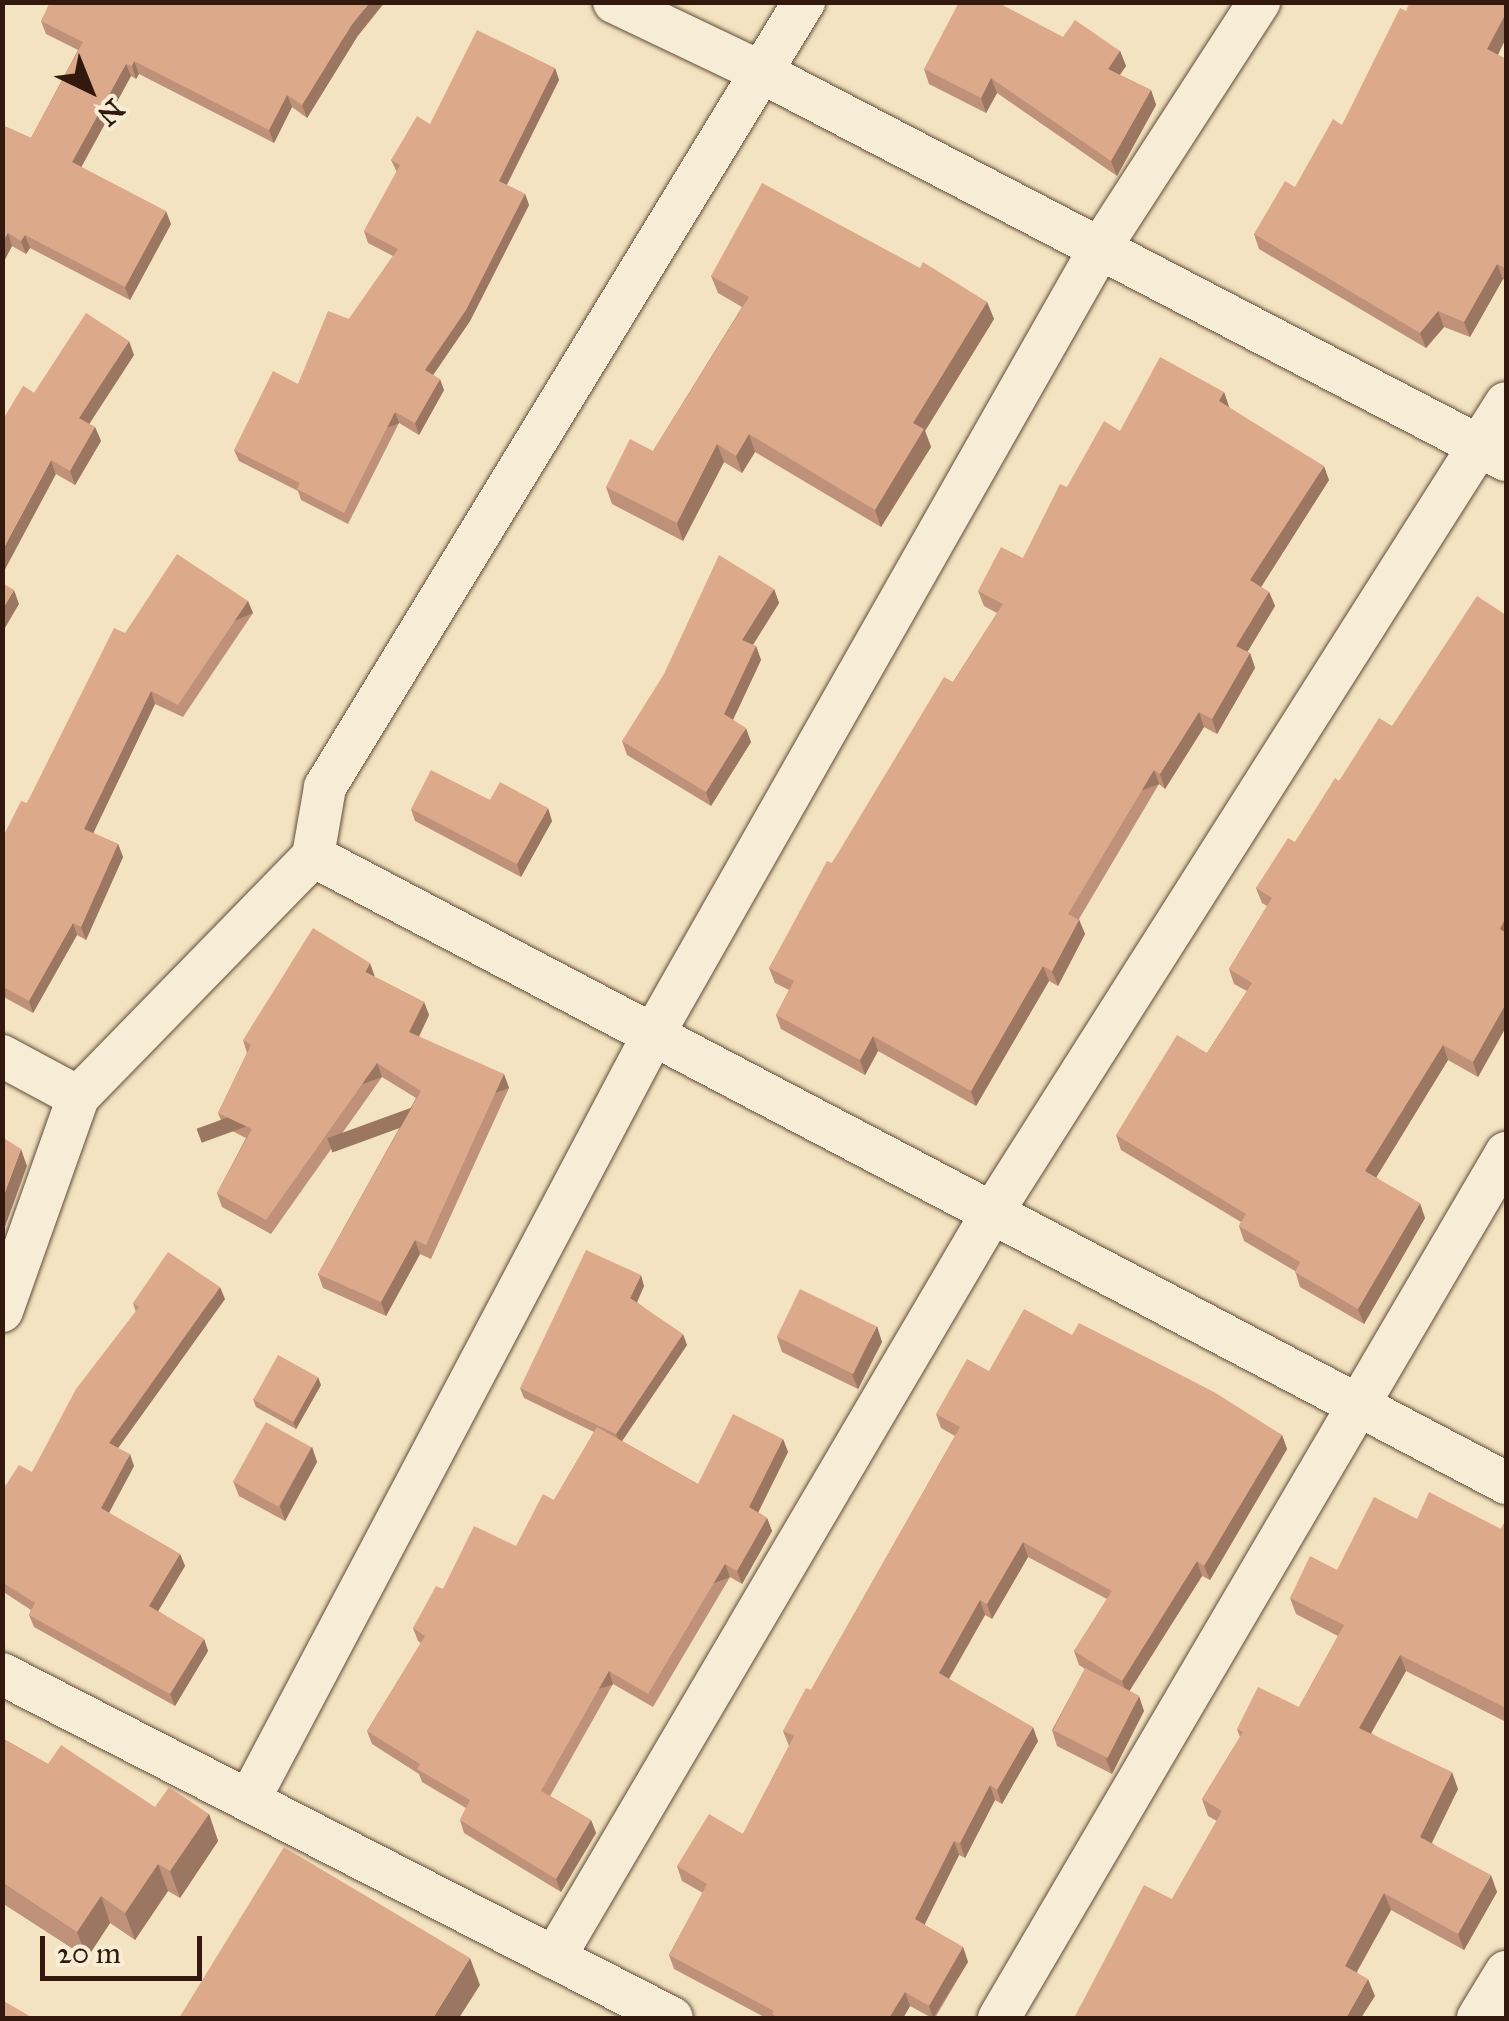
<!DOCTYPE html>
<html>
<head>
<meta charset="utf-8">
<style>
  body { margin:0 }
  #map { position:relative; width:1509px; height:2021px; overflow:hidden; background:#f3e3c0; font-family:"IM FELL Great Primer",serif }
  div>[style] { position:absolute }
  .roads { filter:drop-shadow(0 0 2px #634c3a) drop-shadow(0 0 2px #634c3a) }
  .street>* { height:42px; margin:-21px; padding:0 21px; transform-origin:21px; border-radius:21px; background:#f7edd6 }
  .wall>* { inset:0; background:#be9178 }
  .shaded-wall>* { inset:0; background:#9b7661; transform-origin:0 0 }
  .building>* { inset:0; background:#dda98b; transform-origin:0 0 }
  span { translate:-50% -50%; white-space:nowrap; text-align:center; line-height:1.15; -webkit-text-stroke:9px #f7edd6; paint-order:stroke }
  .frame { position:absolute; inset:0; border:5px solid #33190d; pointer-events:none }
  .north { position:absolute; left:40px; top:40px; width:100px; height:100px; -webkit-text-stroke:8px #f7edd6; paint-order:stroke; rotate:137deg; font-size:28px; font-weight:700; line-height:40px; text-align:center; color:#33190d }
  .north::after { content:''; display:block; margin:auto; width:35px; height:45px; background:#33190d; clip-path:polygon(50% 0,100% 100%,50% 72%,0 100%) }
  .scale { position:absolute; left:40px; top:1936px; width:162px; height:45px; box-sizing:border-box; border:5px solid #33190d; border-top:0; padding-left:12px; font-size:30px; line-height:35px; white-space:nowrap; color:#33190d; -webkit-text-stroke:8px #f7edd6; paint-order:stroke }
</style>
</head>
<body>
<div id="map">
  <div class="roads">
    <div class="street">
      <i style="left:614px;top:2px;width:163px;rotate:25.5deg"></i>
      <i style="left:761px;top:72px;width:840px;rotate:27.51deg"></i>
      <i style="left:313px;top:856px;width:1348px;rotate:27.72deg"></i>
      <i style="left:2px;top:1056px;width:86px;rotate:28.3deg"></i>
      <i style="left:2px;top:1311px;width:227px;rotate:-70.4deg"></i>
      <i style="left:78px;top:1097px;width:337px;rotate:-45.7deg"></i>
      <i style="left:313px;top:856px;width:70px;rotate:-80.1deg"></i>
      <i style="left:325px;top:787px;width:920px;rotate:-58.61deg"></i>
      <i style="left:2px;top:1674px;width:753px;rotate:27.18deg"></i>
      <i style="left:249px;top:1800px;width:865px;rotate:-62.16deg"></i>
      <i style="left:653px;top:1035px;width:905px;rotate:-60.4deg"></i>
      <i style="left:1100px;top:248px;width:293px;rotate:-57.1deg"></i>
      <i style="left:554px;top:1958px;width:864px;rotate:-59.55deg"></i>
      <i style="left:992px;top:1213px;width:959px;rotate:-57.6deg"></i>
      <i style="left:999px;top:2018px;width:1003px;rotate:-59.62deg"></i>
      <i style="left:1478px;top:2018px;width:54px;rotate:-58.7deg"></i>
    </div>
  </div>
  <div class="wall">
    <i style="clip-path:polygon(1506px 2px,1506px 38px,1498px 55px,1506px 59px,1506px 281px,1503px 279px,1470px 337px,1444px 327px,1426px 348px,1259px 249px,1254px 234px,1295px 187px,1342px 125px,1406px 11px)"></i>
    <i style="clip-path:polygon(41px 21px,357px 37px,307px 118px,292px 107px,274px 143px,139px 74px,136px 79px,131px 76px,81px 167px,171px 224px,130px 300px,30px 248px,26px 254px,12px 246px,2px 265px,2px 125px,31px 138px,78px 50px,46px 34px)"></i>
    <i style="clip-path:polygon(1063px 37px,1120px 51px,1126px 66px,1120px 75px,1151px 90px,1156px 105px,1117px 176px,997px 93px,986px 113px,929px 84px,924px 69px)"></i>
    <i style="clip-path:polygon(555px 68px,559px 80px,507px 185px,525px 194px,529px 205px,470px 321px,433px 375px,444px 390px,419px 435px,399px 423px,348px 524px,301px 500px,298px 491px,239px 461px,234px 450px,298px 384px,349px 319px,393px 256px,368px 243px,364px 231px,397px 172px,391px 160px,430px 124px)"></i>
    <i style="clip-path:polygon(920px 268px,987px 302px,994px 319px,925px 431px,931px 447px,881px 527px,755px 452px,742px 473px,724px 462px,683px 541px,612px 504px,606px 487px,653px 451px,742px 307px,718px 293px,711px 276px)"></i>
    <i style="clip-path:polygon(134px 355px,89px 424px,95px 427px,101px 441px,75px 485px,56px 474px,23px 386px,34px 393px)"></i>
    <i style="clip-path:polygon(1224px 392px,1229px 407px,1329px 480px,1261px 587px,1269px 592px,1275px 606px,1247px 652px,1250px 653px,1255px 668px,1217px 734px,1204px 727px,1165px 789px,1159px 784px,1079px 919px,1085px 934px,1058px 986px,1049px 981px,976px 1106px,878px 1051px,865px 1075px,781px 1029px,776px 1015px,789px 990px,775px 983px,769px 968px,832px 863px,953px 682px,997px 613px,984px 606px,978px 591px,1023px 558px,1067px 487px,1120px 431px)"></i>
    <i style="clip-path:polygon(774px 589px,779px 603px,753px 645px,756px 646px,761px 660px,733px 720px,751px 742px,711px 806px,627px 755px,622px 741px)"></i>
    <i style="clip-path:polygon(253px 613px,183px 717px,155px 704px,93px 833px,118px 844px,123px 857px,86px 940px,77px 935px,33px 1013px,2px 996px,2px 839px,27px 803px,125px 633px)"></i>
    <i style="clip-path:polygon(1506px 615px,1506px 1027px,1478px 1077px,1448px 1060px,1376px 1177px,1425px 1218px,1364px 1324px,1300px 1287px,1295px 1271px,1244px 1241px,1239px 1226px,1241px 1222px,1121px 1150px,1116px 1135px,1207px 1053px,1247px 991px,1234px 984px,1229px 969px,1267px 906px,1262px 903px,1256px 888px,1295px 842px,1339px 781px,1392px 726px)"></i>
    <i style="clip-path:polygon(411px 809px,552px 821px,521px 877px,415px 821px)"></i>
    <i style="clip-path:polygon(375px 977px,424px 1002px,429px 1015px,419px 1037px,509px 1088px,431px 1259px,420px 1254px,386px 1316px,323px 1288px,318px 1274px,416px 1098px,382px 1077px,271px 1234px,222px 1207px,217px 1193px,246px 1138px,224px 1127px,218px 1113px,247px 1053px,243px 1040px)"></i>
    <i style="clip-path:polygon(644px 1286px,637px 1302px,687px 1345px,622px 1441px,698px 1484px,783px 1439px,788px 1452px,758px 1512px,767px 1518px,772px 1531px,742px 1584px,730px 1577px,653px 1707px,613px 1684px,550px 1796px,591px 1820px,596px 1833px,561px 1892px,464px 1833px,460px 1820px,466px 1808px,422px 1782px,419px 1774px,372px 1744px,367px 1731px,421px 1643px,418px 1641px,413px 1628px,443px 1589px,516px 1546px,554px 1500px,594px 1432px,524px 1398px,520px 1388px)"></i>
    <i style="clip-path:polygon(225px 1299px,118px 1448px,134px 1466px,109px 1513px,180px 1554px,185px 1566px,158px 1611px,204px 1639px,208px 1651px,175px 1706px,34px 1627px,29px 1615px,31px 1610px,2px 1591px,2px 1491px,32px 1472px,136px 1312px,133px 1303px)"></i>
    <i style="clip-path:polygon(1072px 1335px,1282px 1435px,1287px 1449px,1210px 1580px,1202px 1576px,1129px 1691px,1144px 1711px,1112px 1774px,1057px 1746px,1052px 1730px,1085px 1669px,1079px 1665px,1074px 1651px,1107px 1599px,1028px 1557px,992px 1619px,985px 1615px,949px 1679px,1038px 1741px,1002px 1804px,995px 1800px,965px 1858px,959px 1855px,924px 1925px,963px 1947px,968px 1962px,935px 2018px,932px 2018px,910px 2006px,903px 2018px,766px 2018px,674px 1969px,669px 1955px,703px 1893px,682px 1881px,677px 1866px,743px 1834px,789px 1746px,783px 1731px,811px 1690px,955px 1436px,941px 1428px,936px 1414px,989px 1371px)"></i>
    <i style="clip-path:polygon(777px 1337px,882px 1342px,858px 1389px,782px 1352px)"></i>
    <i style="clip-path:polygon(321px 1385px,296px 1429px,256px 1407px,253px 1399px)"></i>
    <i style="clip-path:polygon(312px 1447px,317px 1462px,285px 1521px,239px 1496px,233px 1481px)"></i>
    <i style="clip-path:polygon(1417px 1519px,1501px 1529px,1506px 1520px,1506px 1722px,1406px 1671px,1371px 1733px,1458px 1789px,1432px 1843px,1497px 1892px,1464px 1950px,1391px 1910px,1357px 1972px,1375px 1996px,1172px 1899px,1217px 1821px,1208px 1816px,1202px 1799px,1240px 1737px,1237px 1729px,1299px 1707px,1338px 1636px,1296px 1614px,1290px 1598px,1337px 1570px)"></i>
    <i style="clip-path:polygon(2px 1738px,48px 1764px,155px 1807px,209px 1814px,218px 1841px,180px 1898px,168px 1891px,135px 1940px,110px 1923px,87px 1958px,2px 1903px)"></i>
  </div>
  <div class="shaded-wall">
    <i style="clip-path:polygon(370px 2px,385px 2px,357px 37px,307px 118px,302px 105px,352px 24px)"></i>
    <i style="clip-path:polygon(1506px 13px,1506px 38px,1493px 64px,1487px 49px)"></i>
    <i style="clip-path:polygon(1120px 51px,1126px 66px,1113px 84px,1108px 69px)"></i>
    <i style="clip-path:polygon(134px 61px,139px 74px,136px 79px,132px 66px)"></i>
    <i style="clip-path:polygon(126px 64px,131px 76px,77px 175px,72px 162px)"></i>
    <i style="clip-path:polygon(555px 68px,559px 80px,503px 192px,499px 181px)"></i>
    <i style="clip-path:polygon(991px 78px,997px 93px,986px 113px,981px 98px)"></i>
    <i style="clip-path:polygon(1151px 90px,1156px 105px,1117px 176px,1111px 161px)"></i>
    <i style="clip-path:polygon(287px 95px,292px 107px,274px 143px,269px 130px)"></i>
    <i style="clip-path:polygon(525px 194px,529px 205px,470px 321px,429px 381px,425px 370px)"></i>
    <i style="clip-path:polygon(166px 211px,171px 224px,130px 300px,125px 287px)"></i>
    <i style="clip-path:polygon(8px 233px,12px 246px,2px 265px,2px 243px)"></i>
    <i style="clip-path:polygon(25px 235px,30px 248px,26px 254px,21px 241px)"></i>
    <i style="clip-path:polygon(1497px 264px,1503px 279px,1470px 337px,1464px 322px)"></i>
    <i style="clip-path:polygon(987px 302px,994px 319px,925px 431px,931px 447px,881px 527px,875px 510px,913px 423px)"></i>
    <i style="clip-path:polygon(1438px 311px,1444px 327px,1426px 348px,1420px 333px)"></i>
    <i style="clip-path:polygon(129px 341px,134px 355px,84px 432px,79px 418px)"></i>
    <i style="clip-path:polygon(440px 379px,444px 390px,419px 435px,415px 423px)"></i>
    <i style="clip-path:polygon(1224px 392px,1229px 407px,1219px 401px)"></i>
    <i style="left:395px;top:412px;width:12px;height:113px;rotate:70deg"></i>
    <i style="clip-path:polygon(95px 427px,101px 441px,75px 485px,70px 471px)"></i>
    <i style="clip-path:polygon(749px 434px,755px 452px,742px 473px,736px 456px)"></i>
    <i style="clip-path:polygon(717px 444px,724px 462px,683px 541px,677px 523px)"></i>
    <i style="clip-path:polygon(51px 460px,56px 474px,2px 575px,2px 551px)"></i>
    <i style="clip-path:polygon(1324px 466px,1329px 480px,1256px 595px,1250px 580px)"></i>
    <i style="clip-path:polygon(774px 589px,779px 603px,747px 654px,742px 640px)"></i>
    <i style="clip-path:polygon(14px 590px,19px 604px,2px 633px,2px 610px)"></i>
    <i style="clip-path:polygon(1269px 592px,1275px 606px,1242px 661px,1236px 646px)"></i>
    <i style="left:248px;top:601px;width:13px;height:125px;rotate:67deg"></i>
    <i style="clip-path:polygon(756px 646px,761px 660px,729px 728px,724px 714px)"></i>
    <i style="clip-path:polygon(1250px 653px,1255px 668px,1217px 734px,1212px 719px)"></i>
    <i style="clip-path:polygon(151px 691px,155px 704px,89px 842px,84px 829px)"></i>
    <i style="clip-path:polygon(1199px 712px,1204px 727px,1165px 789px,1160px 774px)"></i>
    <i style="clip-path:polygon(746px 728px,751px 742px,711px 806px,706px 792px)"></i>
    <i style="left:1154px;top:770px;width:15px;height:168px;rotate:70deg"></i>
    <i style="clip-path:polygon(548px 808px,552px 821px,521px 877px,517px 864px)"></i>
    <i style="clip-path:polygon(118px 844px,123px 857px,86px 940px,81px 927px)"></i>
    <i style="clip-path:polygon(1506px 917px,1506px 941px,1500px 929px)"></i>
    <i style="clip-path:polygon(1079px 920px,1085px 934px,1058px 986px,1052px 971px)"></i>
    <i style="clip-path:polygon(73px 923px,77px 935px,33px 1013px,29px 1001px)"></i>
    <i style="clip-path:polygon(370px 963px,375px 977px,365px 972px)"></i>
    <i style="clip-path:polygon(1043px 966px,1049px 981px,976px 1106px,971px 1091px)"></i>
    <i style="clip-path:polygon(424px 1002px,429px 1015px,414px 1046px,409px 1032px)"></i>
    <i style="clip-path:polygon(1504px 1007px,1506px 1015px,1506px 1027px,1478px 1077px,1473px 1062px)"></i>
    <i style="clip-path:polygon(873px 1036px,878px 1051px,865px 1075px,860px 1060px)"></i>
    <i style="clip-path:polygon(1443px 1045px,1448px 1060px,1371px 1186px,1365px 1171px)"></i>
    <i style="left:377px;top:1063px;width:15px;height:192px;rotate:70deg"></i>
    <i style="left:504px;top:1074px;width:15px;height:188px;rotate:70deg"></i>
    <i style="clip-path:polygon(21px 1149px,27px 1166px,2px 1235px,2px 1200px)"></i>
    <i style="clip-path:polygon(1420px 1203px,1425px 1218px,1364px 1324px,1358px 1309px)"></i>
    <i style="clip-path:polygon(415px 1240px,420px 1254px,386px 1316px,381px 1302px)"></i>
    <i style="clip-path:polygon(641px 1275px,644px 1286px,634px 1309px,630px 1298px)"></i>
    <i style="clip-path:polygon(220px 1287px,225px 1299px,113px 1455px,109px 1443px)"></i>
    <i style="clip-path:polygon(877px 1326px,882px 1342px,858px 1389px,852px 1374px)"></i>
    <i style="clip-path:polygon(683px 1334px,687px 1345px,620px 1444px,616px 1434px)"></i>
    <i style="clip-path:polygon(318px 1377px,321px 1385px,296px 1429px,293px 1421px)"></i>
    <i style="clip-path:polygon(1282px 1435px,1287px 1449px,1210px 1580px,1204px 1566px)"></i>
    <i style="clip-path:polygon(783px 1439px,788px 1452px,754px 1521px,749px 1507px)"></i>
    <i style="clip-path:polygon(312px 1447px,317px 1462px,285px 1521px,280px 1506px)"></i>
    <i style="clip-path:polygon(130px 1454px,134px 1466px,105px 1520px,101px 1508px)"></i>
    <i style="clip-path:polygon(767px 1518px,772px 1531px,742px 1584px,737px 1571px)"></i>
    <i style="clip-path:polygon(1023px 1542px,1028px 1557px,992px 1619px,987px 1604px)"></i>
    <i style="clip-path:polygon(180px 1554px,185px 1566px,154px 1618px,149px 1606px)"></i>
    <i style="clip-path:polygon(1197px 1561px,1202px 1576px,1127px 1695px,1122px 1681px)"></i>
    <i style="left:725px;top:1564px;width:14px;height:151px;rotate:69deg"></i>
    <i style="clip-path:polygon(980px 1600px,985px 1615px,944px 1687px,939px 1673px)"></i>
    <i style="clip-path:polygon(204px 1639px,208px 1651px,175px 1706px,170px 1694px)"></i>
    <i style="clip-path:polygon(1400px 1655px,1406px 1671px,1365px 1744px,1359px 1728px)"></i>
    <i style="left:609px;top:1671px;width:14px;height:138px;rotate:73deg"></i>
    <i style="clip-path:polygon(1139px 1696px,1144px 1711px,1112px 1774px,1106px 1759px)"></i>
    <i style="clip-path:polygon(1033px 1727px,1038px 1741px,1002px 1804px,997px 1790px)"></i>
    <i style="clip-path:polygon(1452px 1772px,1458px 1789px,1426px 1854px,1420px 1837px)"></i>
    <i style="clip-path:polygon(990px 1785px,995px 1800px,965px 1858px,960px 1843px)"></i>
    <i style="clip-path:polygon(209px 1814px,218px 1841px,180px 1898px,170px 1871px)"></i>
    <i style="clip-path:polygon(591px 1820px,596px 1833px,561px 1892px,556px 1879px)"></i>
    <i style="clip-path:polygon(954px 1841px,959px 1855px,920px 1934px,915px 1919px)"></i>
    <i style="clip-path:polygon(158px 1864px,168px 1891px,135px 1940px,125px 1913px)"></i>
    <i style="clip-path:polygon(1491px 1875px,1497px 1892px,1464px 1950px,1458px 1934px)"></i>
    <i style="clip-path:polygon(1384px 1893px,1391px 1910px,1351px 1982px,1345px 1966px)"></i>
    <i style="clip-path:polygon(101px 1896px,110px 1923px,87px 1958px,77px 1932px)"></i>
    <i style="clip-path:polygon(963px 1947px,968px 1962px,933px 2018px,929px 2006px)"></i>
    <i style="clip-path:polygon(470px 1958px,480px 1985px,459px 2018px,433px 2018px)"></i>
    <i style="clip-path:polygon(1368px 1979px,1375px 1996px,1361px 2018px,1346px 2018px)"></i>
    <i style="clip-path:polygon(905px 1992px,910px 2006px,903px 2018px,889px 2018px)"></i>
  </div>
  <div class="building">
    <i style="clip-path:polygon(50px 2px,370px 2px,352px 24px,302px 105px,287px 95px,269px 130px,134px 61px,132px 66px,126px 64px,72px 162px,166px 211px,125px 287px,25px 235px,21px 241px,8px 233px,2px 243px,2px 125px,31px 138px,83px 42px,41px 21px)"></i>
    <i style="clip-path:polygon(959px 2px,997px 2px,1063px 37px,1075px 20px,1120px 51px,1108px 69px,1151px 90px,1111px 161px,991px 78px,981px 98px,924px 69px)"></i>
    <i style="clip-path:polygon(1410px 2px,1506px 2px,1506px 13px,1487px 49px,1506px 59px,1506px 269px,1497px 264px,1464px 322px,1438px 311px,1420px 333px,1254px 234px,1285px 181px,1295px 187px,1333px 119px,1342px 125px,1400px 8px,1406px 11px)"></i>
    <i style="clip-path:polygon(477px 30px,555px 68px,499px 181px,525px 194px,466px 310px,425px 370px,440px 379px,415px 423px,395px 412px,344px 513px,297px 489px,300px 483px,234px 450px,273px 371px,298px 384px,328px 311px,349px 319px,398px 249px,364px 231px,400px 165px,391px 160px,417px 116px,430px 124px)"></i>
    <i style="clip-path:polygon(762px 183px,920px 268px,923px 262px,987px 302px,913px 423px,924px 429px,875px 510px,749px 434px,736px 456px,717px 444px,677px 523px,606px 487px,630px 439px,653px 451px,749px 297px,711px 276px)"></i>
    <i style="clip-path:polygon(86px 313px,129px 341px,79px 418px,95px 427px,70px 471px,51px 460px,2px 551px,2px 421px,23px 386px,34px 393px)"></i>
    <i style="clip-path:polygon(1160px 357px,1224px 392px,1219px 401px,1324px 466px,1250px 580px,1269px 592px,1236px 646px,1250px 653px,1212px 719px,1199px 712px,1160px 774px,1154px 770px,1068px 914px,1079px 920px,1052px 971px,1043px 966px,971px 1091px,873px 1036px,860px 1060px,776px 1015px,794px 981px,769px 968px,827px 861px,832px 863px,944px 677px,953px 682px,1003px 604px,978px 591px,1001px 547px,1023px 558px,1060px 484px,1067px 487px,1104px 421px,1120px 431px)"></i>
    <i style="clip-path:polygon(177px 554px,248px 601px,178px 705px,151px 691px,84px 829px,118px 844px,81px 927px,73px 923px,29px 1001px,2px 986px,2px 839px,21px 801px,27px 803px,114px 628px,125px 633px)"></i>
    <i style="clip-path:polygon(719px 555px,774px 589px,742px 640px,756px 646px,724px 714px,746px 728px,706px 792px,622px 741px,664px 674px)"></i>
    <i style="clip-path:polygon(2px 583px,14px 590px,2px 610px)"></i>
    <i style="clip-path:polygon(1477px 596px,1506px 615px,1506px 917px,1500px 929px,1506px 933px,1506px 1009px,1504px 1007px,1473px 1062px,1443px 1045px,1365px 1171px,1420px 1203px,1358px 1309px,1295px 1272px,1300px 1262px,1239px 1226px,1246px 1214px,1116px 1135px,1177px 1035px,1207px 1053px,1252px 983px,1229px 969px,1272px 898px,1256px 888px,1288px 838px,1295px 842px,1335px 778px,1339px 781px,1379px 718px,1392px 726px)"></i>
    <i style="clip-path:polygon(431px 770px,490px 800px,500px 782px,548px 808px,517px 864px,411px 809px)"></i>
    <i style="clip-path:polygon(313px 928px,370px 963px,365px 972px,424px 1002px,409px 1032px,504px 1074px,426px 1245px,415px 1240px,381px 1302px,318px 1274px,421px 1091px,377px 1063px,266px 1220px,217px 1193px,252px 1129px,218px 1113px,251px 1045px,243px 1040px)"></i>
    <i style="clip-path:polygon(2px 1137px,21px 1149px,2px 1200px)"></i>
    <i style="clip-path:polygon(586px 1250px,641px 1275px,630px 1298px,683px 1334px,616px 1434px,520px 1388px)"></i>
    <i style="clip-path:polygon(168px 1252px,220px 1287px,109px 1443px,130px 1454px,101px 1508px,180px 1554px,149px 1606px,204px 1639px,170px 1694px,29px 1615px,35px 1603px,2px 1582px,2px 1491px,19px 1465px,32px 1472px,76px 1389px,139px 1307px,133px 1303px)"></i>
    <i style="left:800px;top:1289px;width:85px;height:53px;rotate:26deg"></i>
    <i style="clip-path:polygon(1024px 1309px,1072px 1335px,1079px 1323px,1214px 1392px,1282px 1435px,1204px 1566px,1197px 1561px,1122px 1681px,1074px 1651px,1112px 1591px,1023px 1542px,987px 1604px,980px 1600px,939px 1673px,1033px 1727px,997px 1790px,990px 1785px,960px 1843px,954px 1841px,915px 1919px,963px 1947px,929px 2006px,905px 1992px,889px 2018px,779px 2018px,772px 2014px,774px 2011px,669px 1955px,707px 1884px,677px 1866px,709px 1814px,743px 1834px,794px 1736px,783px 1731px,806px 1688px,811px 1690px,960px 1427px,936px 1414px,967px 1359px,989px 1371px)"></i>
    <i style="left:278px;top:1355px;width:46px;height:51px;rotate:29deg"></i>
    <i style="clip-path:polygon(733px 1414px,783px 1439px,749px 1507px,767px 1518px,737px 1571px,725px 1564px,648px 1694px,609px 1671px,541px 1791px,591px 1820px,556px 1879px,460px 1820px,470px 1800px,417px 1769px,420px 1764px,367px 1731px,425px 1636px,413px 1628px,436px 1586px,443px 1589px,474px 1526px,516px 1546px,543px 1494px,554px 1500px,597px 1427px,698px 1484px)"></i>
    <i style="left:266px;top:1422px;width:52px;height:68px;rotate:29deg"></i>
    <i style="clip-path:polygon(1429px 1492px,1501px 1529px,1506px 1520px,1506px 1708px,1400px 1655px,1359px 1728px,1452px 1772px,1420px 1837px,1491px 1875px,1458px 1934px,1384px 1893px,1345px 1966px,1368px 1979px,1346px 2018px,1074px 2018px,1144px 1885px,1172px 1899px,1222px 1811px,1202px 1799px,1243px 1732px,1237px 1729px,1258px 1687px,1299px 1707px,1344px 1625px,1290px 1598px,1310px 1556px,1337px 1570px,1374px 1497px,1417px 1519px)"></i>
    <i style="left:1085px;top:1668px;width:61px;height:70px;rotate:27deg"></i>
    <i style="clip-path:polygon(2px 1738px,48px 1764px,61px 1745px,155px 1807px,169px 1787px,209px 1814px,170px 1871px,158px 1864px,125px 1913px,101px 1896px,77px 1932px,2px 1882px)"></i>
    <i style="clip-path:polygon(284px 1847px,470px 1958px,433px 2018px,179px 2018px)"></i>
    <i style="clip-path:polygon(2px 2000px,33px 2018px,2px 2018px)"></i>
  </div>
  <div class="frame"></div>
  <div class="north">N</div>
  <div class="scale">20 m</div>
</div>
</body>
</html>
